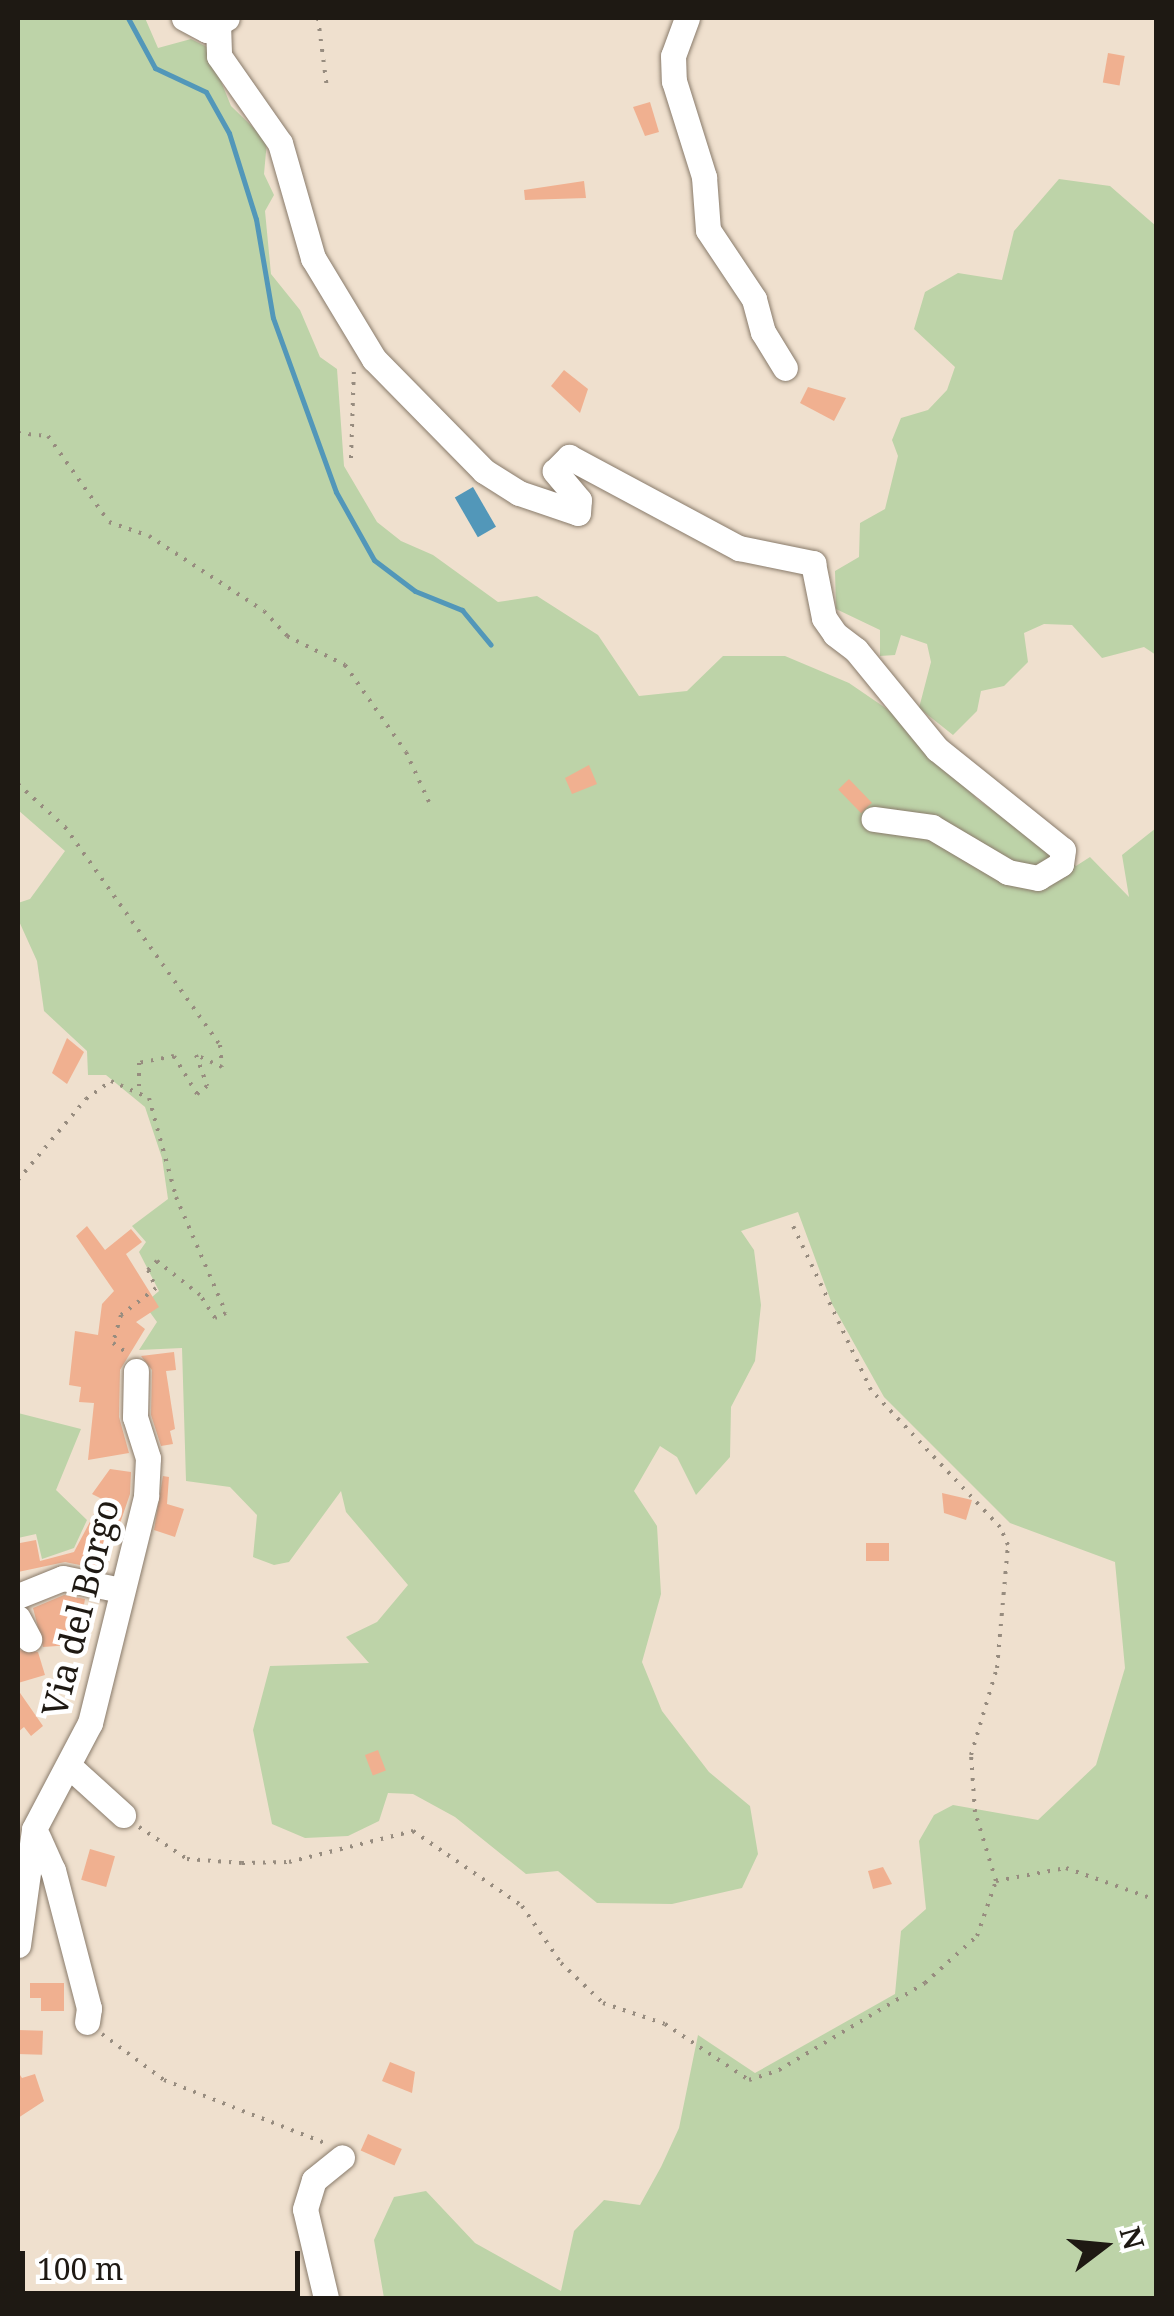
<!DOCTYPE html>
<html>
<head>
<meta charset="utf-8">
<style>
  body { margin:0 }
  #map { position:relative; width:1174px; height:2316px; overflow:hidden; background:#efe0ce; font-family:"Noto Serif",serif }
  div>[style] { position:absolute }
  .green>* { inset:0; background:#bdd3a8 }
  .water>* { inset:0; background:#5297b9; transform-origin:0 0 }
  .stream>* { height:5px; margin:-2.5px; padding:0 2.5px; transform-origin:2.5px; border-radius:2.5px; background:#5297b9 }
  .building>* { inset:0; background:#f0b090; transform-origin:0 0 }
  .path>* { height:4px; margin-top:-2px; transform-origin:0; background:repeating-linear-gradient(90deg,#978c7f 0 2.5px,transparent 0 10.5px) }
  .roads { filter:drop-shadow(0 0 2px #897b6b) drop-shadow(0 0 2px #897b6b) }
  .minor>* { height:25px; margin:-12.5px; padding:0 12.5px; transform-origin:12.5px; border-radius:12.5px; background:#fff }
  span { translate:-50% -50%; white-space:nowrap; text-align:center; line-height:1.15; -webkit-text-stroke:9px #fff; paint-order:stroke }
  .street-label { font-size:35px; color:#1e1913 }
  .frame { position:absolute; inset:0; border:20px solid #1e1913; pointer-events:none }
  .north { position:absolute; left:1054px; top:2196px; width:100px; height:100px; -webkit-text-stroke:8px #fff; paint-order:stroke; rotate:74deg; font-size:28px; font-weight:700; line-height:40px; text-align:center; color:#1e1913 }
  .north::after { content:''; display:block; margin:auto; width:35px; height:45px; background:#1e1913; clip-path:polygon(50% 0,100% 100%,50% 72%,0 100%) }
  .scale { position:absolute; left:20px; top:2251px; width:280px; height:45px; box-sizing:border-box; border:5px solid #1e1913; border-top:0; padding-left:12px; font-size:30px; line-height:35px; white-space:nowrap; color:#1e1913; -webkit-text-stroke:8px #fff; paint-order:stroke }
</style>
</head>
<body>
<div id="map">
  <div class="green">
    <i style="clip-path:polygon(18px 18px,145px 18px,158px 48px,191px 39px,207px 47px,231px 106px,267px 141px,264px 174px,274px 195px,265px 211px,271px 274px,300px 310px,320px 357px,337px 369px,344px 466px,377px 522px,401px 541px,433px 555px,498px 602px,537px 596px,598px 635px,639px 696px,687px 691px,723px 656px,785px 656px,849px 683px,906px 722px,978px 800px,1076px 866px,1090px 857px,1129px 897px,1122px 855px,1156px 828px,1156px 2298px,384px 2298px,374px 2240px,394px 2197px,426px 2191px,475px 2243px,561px 2291px,574px 2231px,604px 2200px,640px 2205px,661px 2167px,679px 2128px,698px 2035px,755px 2073px,895px 1994px,901px 1931px,926px 1909px,919px 1841px,934px 1815px,953px 1805px,1038px 1820px,1096px 1765px,1125px 1668px,1115px 1562px,1010px 1523px,884px 1397px,832px 1304px,798px 1212px,741px 1231px,754px 1250px,761px 1305px,755px 1361px,731px 1407px,730px 1457px,696px 1495px,677px 1457px,660px 1446px,634px 1491px,657px 1526px,661px 1594px,642px 1662px,662px 1711px,709px 1772px,750px 1806px,758px 1854px,742px 1888px,672px 1904px,597px 1903px,558px 1871px,526px 1874px,455px 1817px,413px 1794px,388px 1793px,379px 1821px,348px 1836px,305px 1838px,272px 1824px,253px 1730px,270px 1666px,369px 1663px,346px 1637px,377px 1622px,408px 1585px,346px 1512px,341px 1491px,289px 1562px,274px 1565px,253px 1557px,257px 1515px,230px 1487px,186px 1481px,182px 1348px,139px 1350px,157px 1322px,144px 1304px,159px 1291px,139px 1252px,146px 1242px,132px 1226px,168px 1199px,162px 1158px,145px 1107px,106px 1075px,88px 1075px,87px 1051px,44px 1011px,37px 961px,18px 919px,18px 903px,30px 899px,65px 851px,18px 810px)"></i>
    <i style="clip-path:polygon(1059px 179px,1110px 186px,1156px 226px,1156px 655px,1144px 647px,1102px 658px,1072px 625px,1044px 624px,1024px 633px,1028px 662px,1004px 686px,981px 691px,977px 711px,953px 735px,919px 708px,931px 662px,927px 644px,901px 635px,895px 655px,880px 656px,880px 630px,836px 609px,835px 571px,859px 557px,860px 523px,885px 509px,898px 456px,892px 440px,901px 418px,928px 410px,947px 390px,955px 367px,914px 329px,925px 292px,958px 273px,1002px 280px,1014px 231px)"></i>
    <i style="clip-path:polygon(18px 1413px,81px 1429px,56px 1490px,87px 1520px,74px 1548px,42px 1559px,36px 1534px,18px 1538px)"></i>
  </div>
  <div class="water">
    <i style="left:473px;top:487px;width:46px;height:21px;rotate:60deg"></i>
  </div>
  <div class="stream">
    <i style="left:128px;top:18px;width:57px;rotate:61.6deg"></i>
    <i style="left:155px;top:68px;width:56px;rotate:25.2deg"></i>
    <i style="left:206px;top:92px;width:47px;rotate:60.7deg"></i>
    <i style="left:229px;top:133px;width:90px;rotate:72.6deg"></i>
    <i style="left:256px;top:219px;width:100px;rotate:80.3deg"></i>
    <i style="left:273px;top:318px;width:185px;rotate:70.1deg"></i>
    <i style="left:336px;top:492px;width:78px;rotate:60.8deg"></i>
    <i style="left:374px;top:560px;width:51px;rotate:37.1deg"></i>
    <i style="left:415px;top:591px;width:51px;rotate:22deg"></i>
    <i style="left:462px;top:610px;width:45px;rotate:50.4deg"></i>
  </div>
  <div class="building">
    <i style="left:1108px;top:53px;width:17px;height:30px;rotate:10deg"></i>
    <i style="clip-path:polygon(650px 102px,659px 132px,645px 136px,633px 107px)"></i>
    <i style="clip-path:polygon(584px 181px,586px 198px,525px 200px,524px 190px)"></i>
    <i style="clip-path:polygon(564px 370px,588px 389px,580px 413px,551px 386px)"></i>
    <i style="clip-path:polygon(808px 387px,846px 398px,834px 421px,800px 403px)"></i>
    <i style="clip-path:polygon(589px 765px,597px 784px,572px 794px,565px 778px)"></i>
    <i style="left:849px;top:779px;width:33px;height:15px;rotate:46deg"></i>
    <i style="clip-path:polygon(67px 1038px,84px 1052px,67px 1084px,52px 1073px)"></i>
    <i style="clip-path:polygon(87px 1226px,105px 1250px,131px 1229px,142px 1242px,126px 1254px,159px 1307px,136px 1322px,145px 1329px,120px 1370px,119px 1417px,129px 1453px,88px 1460px,94px 1403px,79px 1402px,81px 1387px,69px 1385px,75px 1331px,98px 1335px,102px 1304px,114px 1291px,76px 1236px)"></i>
    <i style="clip-path:polygon(174px 1352px,176px 1370px,166px 1371px,175px 1429px,170px 1431px,173px 1444px,161px 1446px,151px 1415px,152px 1370px,141px 1356px)"></i>
    <i style="clip-path:polygon(110px 1469px,131px 1472px,130px 1494px,104px 1570px,65px 1562px,18px 1572px,20px 1543px,36px 1540px,40px 1561px,74px 1552px,102px 1499px,92px 1494px)"></i>
    <i style="clip-path:polygon(163px 1476px,169px 1477px,167px 1504px,184px 1509px,175px 1537px,154px 1530px)"></i>
    <i style="clip-path:polygon(942px 1493px,972px 1500px,966px 1520px,944px 1513px)"></i>
    <i style="left:866px;top:1543px;width:23px;height:18px"></i>
    <i style="clip-path:polygon(64px 1595px,85px 1599px,84px 1605px,69px 1604px,71px 1645px,43px 1647px,33px 1608px)"></i>
    <i style="clip-path:polygon(18px 1650px,38px 1652px,45px 1675px,18px 1683px)"></i>
    <i style="clip-path:polygon(18px 1690px,43px 1726px,31px 1736px,24px 1727px,18px 1732px)"></i>
    <i style="left:378px;top:1750px;width:22px;height:14px;rotate:69deg"></i>
    <i style="left:90px;top:1849px;width:26px;height:32px;rotate:16deg"></i>
    <i style="clip-path:polygon(883px 1867px,892px 1884px,873px 1889px,868px 1871px)"></i>
    <i style="clip-path:polygon(30px 1983px,64px 1983px,64px 2011px,41px 2011px,41px 1998px,30px 1998px)"></i>
    <i style="left:18px;top:2030px;width:25px;height:24px;rotate:2deg"></i>
    <i style="clip-path:polygon(390px 2062px,415px 2072px,412px 2093px,382px 2081px)"></i>
    <i style="clip-path:polygon(18px 2072px,22px 2078px,35px 2074px,44px 2101px,18px 2118px)"></i>
    <i style="left:368px;top:2134px;width:37px;height:18px;rotate:24deg"></i>
  </div>
  <div class="path">
    <i style="left:318px;top:18px;width:71px;rotate:82.7deg"></i>
    <i style="left:18px;top:433px;width:30px;rotate:6deg"></i>
    <i style="left:48px;top:436px;width:105px;rotate:54.7deg"></i>
    <i style="left:109px;top:522px;width:42px;rotate:19.3deg"></i>
    <i style="left:149px;top:536px;width:137px;rotate:33.1deg"></i>
    <i style="left:264px;top:611px;width:34px;rotate:47deg"></i>
    <i style="left:287px;top:636px;width:65px;rotate:26.6deg"></i>
    <i style="left:345px;top:665px;width:106px;rotate:55deg"></i>
    <i style="left:406px;top:752px;width:55px;rotate:65.3deg"></i>
    <i style="left:351px;top:458px;width:89px;rotate:-88.1deg"></i>
    <i style="left:18px;top:784px;width:64px;rotate:42.5deg"></i>
    <i style="left:65px;top:827px;width:267px;rotate:54.6deg"></i>
    <i style="left:220px;top:1045px;width:22px;rotate:85deg"></i>
    <i style="left:222px;top:1067px;width:29px;rotate:-155deg"></i>
    <i style="left:196px;top:1055px;width:33px;rotate:70deg"></i>
    <i style="left:207px;top:1086px;width:13px;rotate:141deg"></i>
    <i style="left:197px;top:1094px;width:44px;rotate:-121.2deg"></i>
    <i style="left:174px;top:1056px;width:36px;rotate:169deg"></i>
    <i style="left:139px;top:1063px;width:27px;rotate:90deg"></i>
    <i style="left:18px;top:1180px;width:106px;rotate:-50deg"></i>
    <i style="left:86px;top:1099px;width:31px;rotate:-36deg"></i>
    <i style="left:111px;top:1081px;width:42px;rotate:24.1deg"></i>
    <i style="left:149px;top:1098px;width:103px;rotate:74.7deg"></i>
    <i style="left:176px;top:1197px;width:126px;rotate:66.7deg"></i>
    <i style="left:226px;top:1313px;width:12px;rotate:156deg"></i>
    <i style="left:215px;top:1318px;width:27px;rotate:-123deg"></i>
    <i style="left:200px;top:1295px;width:55px;rotate:-141.7deg"></i>
    <i style="left:157px;top:1261px;width:13px;rotate:135deg"></i>
    <i style="left:148px;top:1270px;width:20px;rotate:66deg"></i>
    <i style="left:156px;top:1288px;width:44px;rotate:142.4deg"></i>
    <i style="left:121px;top:1315px;width:29px;rotate:106deg"></i>
    <i style="left:113px;top:1343px;width:16px;rotate:35deg"></i>
    <i style="left:139px;top:1827px;width:58px;rotate:33.7deg"></i>
    <i style="left:187px;top:1859px;width:55px;rotate:4.2deg"></i>
    <i style="left:242px;top:1863px;width:47px;rotate:-1.2deg"></i>
    <i style="left:289px;top:1862px;width:128px;rotate:-14deg"></i>
    <i style="left:413px;top:1831px;width:132px;rotate:34.5deg"></i>
    <i style="left:522px;top:1906px;width:69px;rotate:55.6deg"></i>
    <i style="left:561px;top:1963px;width:58px;rotate:43.6deg"></i>
    <i style="left:603px;top:2003px;width:65px;rotate:18.7deg"></i>
    <i style="left:665px;top:2024px;width:101px;rotate:33.7deg"></i>
    <i style="left:749px;top:2080px;width:32px;rotate:-18deg"></i>
    <i style="left:779px;top:2070px;width:170px;rotate:-30.8deg"></i>
    <i style="left:925px;top:1983px;width:70px;rotate:-42.1deg"></i>
    <i style="left:977px;top:1936px;width:58px;rotate:-70.9deg"></i>
    <i style="left:996px;top:1881px;width:72px;rotate:-106.9deg"></i>
    <i style="left:975px;top:1812px;width:57px;rotate:-94deg"></i>
    <i style="left:971px;top:1755px;width:91px;rotate:-73.4deg"></i>
    <i style="left:997px;top:1668px;width:123px;rotate:-84.9deg"></i>
    <i style="left:1008px;top:1545px;width:20px;rotate:-114deg"></i>
    <i style="left:1000px;top:1527px;width:188px;rotate:-133.3deg"></i>
    <i style="left:871px;top:1390px;width:182px;rotate:-115.4deg"></i>
    <i style="left:996px;top:1881px;width:71px;rotate:-10.5deg"></i>
    <i style="left:1066px;top:1868px;width:96px;rotate:19.6deg"></i>
    <i style="left:102px;top:2034px;width:77px;rotate:36.6deg"></i>
    <i style="left:164px;top:2080px;width:173px;rotate:21.4deg"></i>
  </div>
  <div class="roads">
    <div class="minor">
      <i style="left:184px;top:18px;width:26px;rotate:28deg"></i>
      <i style="left:207px;top:30px;width:23px;rotate:-31deg"></i>
      <i style="left:687px;top:18px;width:40px;rotate:110.2deg"></i>
      <i style="left:673px;top:56px;width:25px;rotate:88deg"></i>
      <i style="left:674px;top:81px;width:101px;rotate:72.6deg"></i>
      <i style="left:704px;top:177px;width:53px;rotate:85.7deg"></i>
      <i style="left:708px;top:230px;width:83px;rotate:56.3deg"></i>
      <i style="left:754px;top:299px;width:34px;rotate:75deg"></i>
      <i style="left:763px;top:332px;width:42px;rotate:58.6deg"></i>
      <i style="left:218px;top:24px;width:32px;rotate:88deg"></i>
      <i style="left:219px;top:56px;width:106px;rotate:55deg"></i>
      <i style="left:280px;top:143px;width:120px;rotate:74deg"></i>
      <i style="left:313px;top:258px;width:118px;rotate:58.9deg"></i>
      <i style="left:374px;top:359px;width:157px;rotate:45.5deg"></i>
      <i style="left:484px;top:471px;width:41px;rotate:32.2deg"></i>
      <i style="left:519px;top:493px;width:62px;rotate:18.7deg"></i>
      <i style="left:578px;top:513px;width:13px;rotate:-86deg"></i>
      <i style="left:579px;top:500px;width:38px;rotate:-130deg"></i>
      <i style="left:555px;top:471px;width:20px;rotate:-45deg"></i>
      <i style="left:569px;top:457px;width:193px;rotate:28.2deg"></i>
      <i style="left:739px;top:548px;width:76px;rotate:11.5deg"></i>
      <i style="left:813px;top:563px;width:56px;rotate:78.7deg"></i>
      <i style="left:824px;top:618px;width:19px;rotate:55deg"></i>
      <i style="left:835px;top:634px;width:26px;rotate:37deg"></i>
      <i style="left:856px;top:650px;width:128px;rotate:50.7deg"></i>
      <i style="left:937px;top:749px;width:161px;rotate:38.7deg"></i>
      <i style="left:1063px;top:850px;width:14px;rotate:98deg"></i>
      <i style="left:1061px;top:864px;width:27px;rotate:149deg"></i>
      <i style="left:1038px;top:878px;width:31px;rotate:-169deg"></i>
      <i style="left:1008px;top:872px;width:88px;rotate:-149.4deg"></i>
      <i style="left:932px;top:827px;width:59px;rotate:-172.1deg"></i>
      <i style="left:18px;top:1596px;width:48px;rotate:-21.8deg"></i>
      <i style="left:63px;top:1578px;width:59px;rotate:11.7deg"></i>
      <i style="left:18px;top:1618px;width:24px;rotate:62deg"></i>
      <i style="left:69px;top:1766px;width:73px;rotate:42.2deg"></i>
      <i style="left:38px;top:1837px;width:36px;rotate:66deg"></i>
      <i style="left:53px;top:1870px;width:143px;rotate:75.4deg"></i>
      <i style="left:89px;top:2008px;width:14px;rotate:98deg"></i>
      <i style="left:18px;top:1945px;width:117px;rotate:-82.1deg"></i>
      <i style="left:34px;top:1829px;width:120px;rotate:-62.2deg"></i>
      <i style="left:90px;top:1723px;width:234px;rotate:-76.1deg"></i>
      <i style="left:146px;top:1496px;width:38px;rotate:-87deg"></i>
      <i style="left:148px;top:1458px;width:43px;rotate:-107.6deg"></i>
      <i style="left:135px;top:1417px;width:46px;rotate:-88.8deg"></i>
      <i style="left:326px;top:2298px;width:91px;rotate:-103.3deg"></i>
      <i style="left:305px;top:2209px;width:30px;rotate:-73deg"></i>
      <i style="left:314px;top:2180px;width:36px;rotate:-39deg"></i>
    </div>
  </div>
  <div class="street-label">
    <span style="left:80px;top:1608px;rotate:-76deg">Via del Borgo</span>
  </div>
  <div class="frame"></div>
  <div class="north">N</div>
  <div class="scale">100 m</div>
</div>
</body>
</html>
